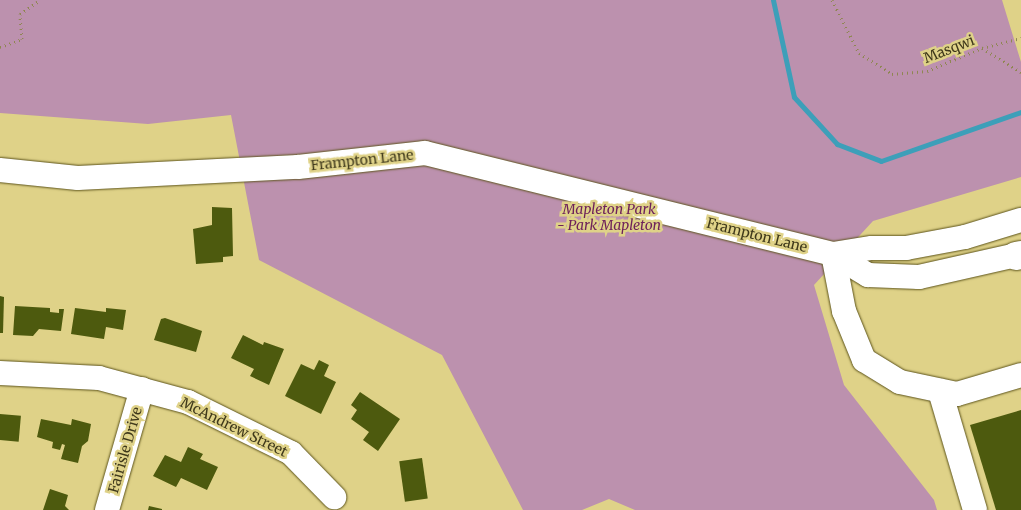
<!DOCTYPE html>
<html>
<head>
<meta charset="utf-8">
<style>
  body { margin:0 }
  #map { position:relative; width:1021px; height:510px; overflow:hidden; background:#dfd288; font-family:Merriweather,serif }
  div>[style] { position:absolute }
  .green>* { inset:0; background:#bc91ae }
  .stream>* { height:5px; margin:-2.5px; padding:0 2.5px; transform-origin:2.5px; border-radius:2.5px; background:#3d9fb9 }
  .building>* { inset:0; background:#4d5a0e; transform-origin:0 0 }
  .path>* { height:3px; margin-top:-1.5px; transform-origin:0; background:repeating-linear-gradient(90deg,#8f8652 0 1px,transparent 0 5px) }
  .roads { filter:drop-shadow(0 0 1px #5d541c) drop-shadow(0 0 1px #5d541c) }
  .minor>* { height:24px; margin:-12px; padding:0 12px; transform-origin:12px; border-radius:12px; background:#fff }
  .major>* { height:28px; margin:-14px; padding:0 14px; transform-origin:14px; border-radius:14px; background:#fff }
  span { translate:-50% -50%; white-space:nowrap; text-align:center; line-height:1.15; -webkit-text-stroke:5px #dfd288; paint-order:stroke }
  .street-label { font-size:14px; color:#3f391b }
  .park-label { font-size:14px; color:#6e225a; font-style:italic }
</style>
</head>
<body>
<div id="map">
  <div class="green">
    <i style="clip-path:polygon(0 0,1002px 0,1021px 62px,1021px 177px,873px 221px,814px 285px,844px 385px,934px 500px,937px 510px,635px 510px,609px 499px,582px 510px,523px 510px,442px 355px,259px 260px,231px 115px,148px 124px,0 113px)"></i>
  </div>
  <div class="stream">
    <i style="left:773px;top:0;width:99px;rotate:77.8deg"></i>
    <i style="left:794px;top:97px;width:64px;rotate:47.5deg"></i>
    <i style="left:837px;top:144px;width:47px;rotate:21.1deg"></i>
    <i style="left:881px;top:161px;width:148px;rotate:-19.3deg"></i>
  </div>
  <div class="building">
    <i style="clip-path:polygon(212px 207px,232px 208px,233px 256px,223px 257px,223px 262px,196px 264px,193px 229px,212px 225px)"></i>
    <i style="clip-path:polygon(0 296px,4px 297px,3px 333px,0 333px)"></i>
    <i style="clip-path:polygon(15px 306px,50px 308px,50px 312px,59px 313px,59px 309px,64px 309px,61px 331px,39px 329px,33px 336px,13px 335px)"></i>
    <i style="clip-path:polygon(75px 308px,106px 312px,106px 308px,126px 310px,123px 330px,106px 327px,104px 339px,71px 334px)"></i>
    <i style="clip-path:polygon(165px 318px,202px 331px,196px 352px,154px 340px,161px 319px)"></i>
    <i style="clip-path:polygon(243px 335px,263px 345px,264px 342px,284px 349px,269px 385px,250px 376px,254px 369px,231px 358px)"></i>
    <i style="clip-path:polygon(319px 360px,329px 365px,324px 376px,336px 382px,321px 414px,285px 396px,301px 364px,314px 370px)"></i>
    <i style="clip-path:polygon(360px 392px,400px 419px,378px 451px,363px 440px,369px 432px,351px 419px,357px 410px,351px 405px)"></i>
    <i style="clip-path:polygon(1021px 410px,1021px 510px,996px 510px,970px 425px)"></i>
    <i style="left:0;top:414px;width:21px;height:26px;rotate:5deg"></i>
    <i style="clip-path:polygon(41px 419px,71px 425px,72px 419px,91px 424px,88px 441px,82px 446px,78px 463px,61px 459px,65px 445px,62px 444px,60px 450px,52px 448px,53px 442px,37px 437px)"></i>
    <i style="clip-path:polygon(188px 447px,203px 454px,200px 459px,218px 467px,207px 490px,181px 478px,176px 487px,153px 476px,165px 455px,181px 462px)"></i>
    <i style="left:422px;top:458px;width:41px;height:23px;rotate:82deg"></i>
    <i style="clip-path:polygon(50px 489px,68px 495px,65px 506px,69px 510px,43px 510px)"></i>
    <i style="clip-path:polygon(149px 506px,162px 509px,162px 510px,148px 510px)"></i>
  </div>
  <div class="path">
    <i style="left:832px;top:0;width:59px;rotate:63deg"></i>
    <i style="left:859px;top:53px;width:39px;rotate:32deg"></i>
    <i style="left:892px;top:74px;width:35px;rotate:-5deg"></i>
    <i style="left:927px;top:71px;width:60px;rotate:-22.7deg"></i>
    <i style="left:982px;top:48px;width:40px;rotate:-14.4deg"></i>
    <i style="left:0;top:47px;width:23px;rotate:-20deg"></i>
    <i style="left:22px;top:39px;width:25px;rotate:-95deg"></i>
    <i style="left:20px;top:14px;width:24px;rotate:-35deg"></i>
    <i style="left:982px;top:48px;width:46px;rotate:31.6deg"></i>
  </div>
  <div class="roads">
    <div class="minor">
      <i style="left:0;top:170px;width:78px;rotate:5.9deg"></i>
      <i style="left:78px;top:178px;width:220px;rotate:-2.9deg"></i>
      <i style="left:298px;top:167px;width:128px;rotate:-6.3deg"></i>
      <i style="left:425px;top:153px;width:420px;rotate:13.9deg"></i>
      <i style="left:833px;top:254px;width:41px;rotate:31deg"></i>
      <i style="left:868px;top:275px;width:51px;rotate:2.2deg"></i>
      <i style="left:919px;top:277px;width:105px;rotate:-12.7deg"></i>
      <i style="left:833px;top:254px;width:58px;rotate:79.1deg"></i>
      <i style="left:844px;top:311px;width:53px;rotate:67.8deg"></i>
      <i style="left:864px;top:360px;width:42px;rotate:31.4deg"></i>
      <i style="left:900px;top:382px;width:58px;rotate:11.9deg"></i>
      <i style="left:957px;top:394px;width:67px;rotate:-16.5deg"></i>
      <i style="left:833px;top:254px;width:39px;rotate:-9deg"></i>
      <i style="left:872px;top:248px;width:34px"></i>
      <i style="left:906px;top:248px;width:60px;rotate:-10.6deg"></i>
      <i style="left:965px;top:237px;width:59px;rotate:-16.9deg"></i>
      <i style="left:0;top:373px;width:99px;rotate:2.9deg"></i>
      <i style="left:99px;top:378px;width:92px;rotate:15.1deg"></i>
      <i style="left:188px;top:402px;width:115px;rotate:26.3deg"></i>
      <i style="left:291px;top:453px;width:62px;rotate:45.7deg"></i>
      <i style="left:940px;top:391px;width:124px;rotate:73.6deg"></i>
      <i style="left:107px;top:510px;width:126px;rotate:-73.9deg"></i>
    </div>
    <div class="major">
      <i style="left:1016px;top:256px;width:5px;rotate:-11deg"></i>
    </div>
  </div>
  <div class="street-label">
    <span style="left:949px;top:49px;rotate:-21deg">Masqwi</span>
    <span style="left:362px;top:160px;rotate:-6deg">Frampton Lane</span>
    <span style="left:757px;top:235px;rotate:14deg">Frampton Lane</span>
    <span style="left:234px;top:427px;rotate:26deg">McAndrew Street</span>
    <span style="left:125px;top:450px;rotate:-74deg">Fairisle Drive</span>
  </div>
  <div class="park-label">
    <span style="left:609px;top:217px">Mapleton Park<br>- Park Mapleton</span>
  </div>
</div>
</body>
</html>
